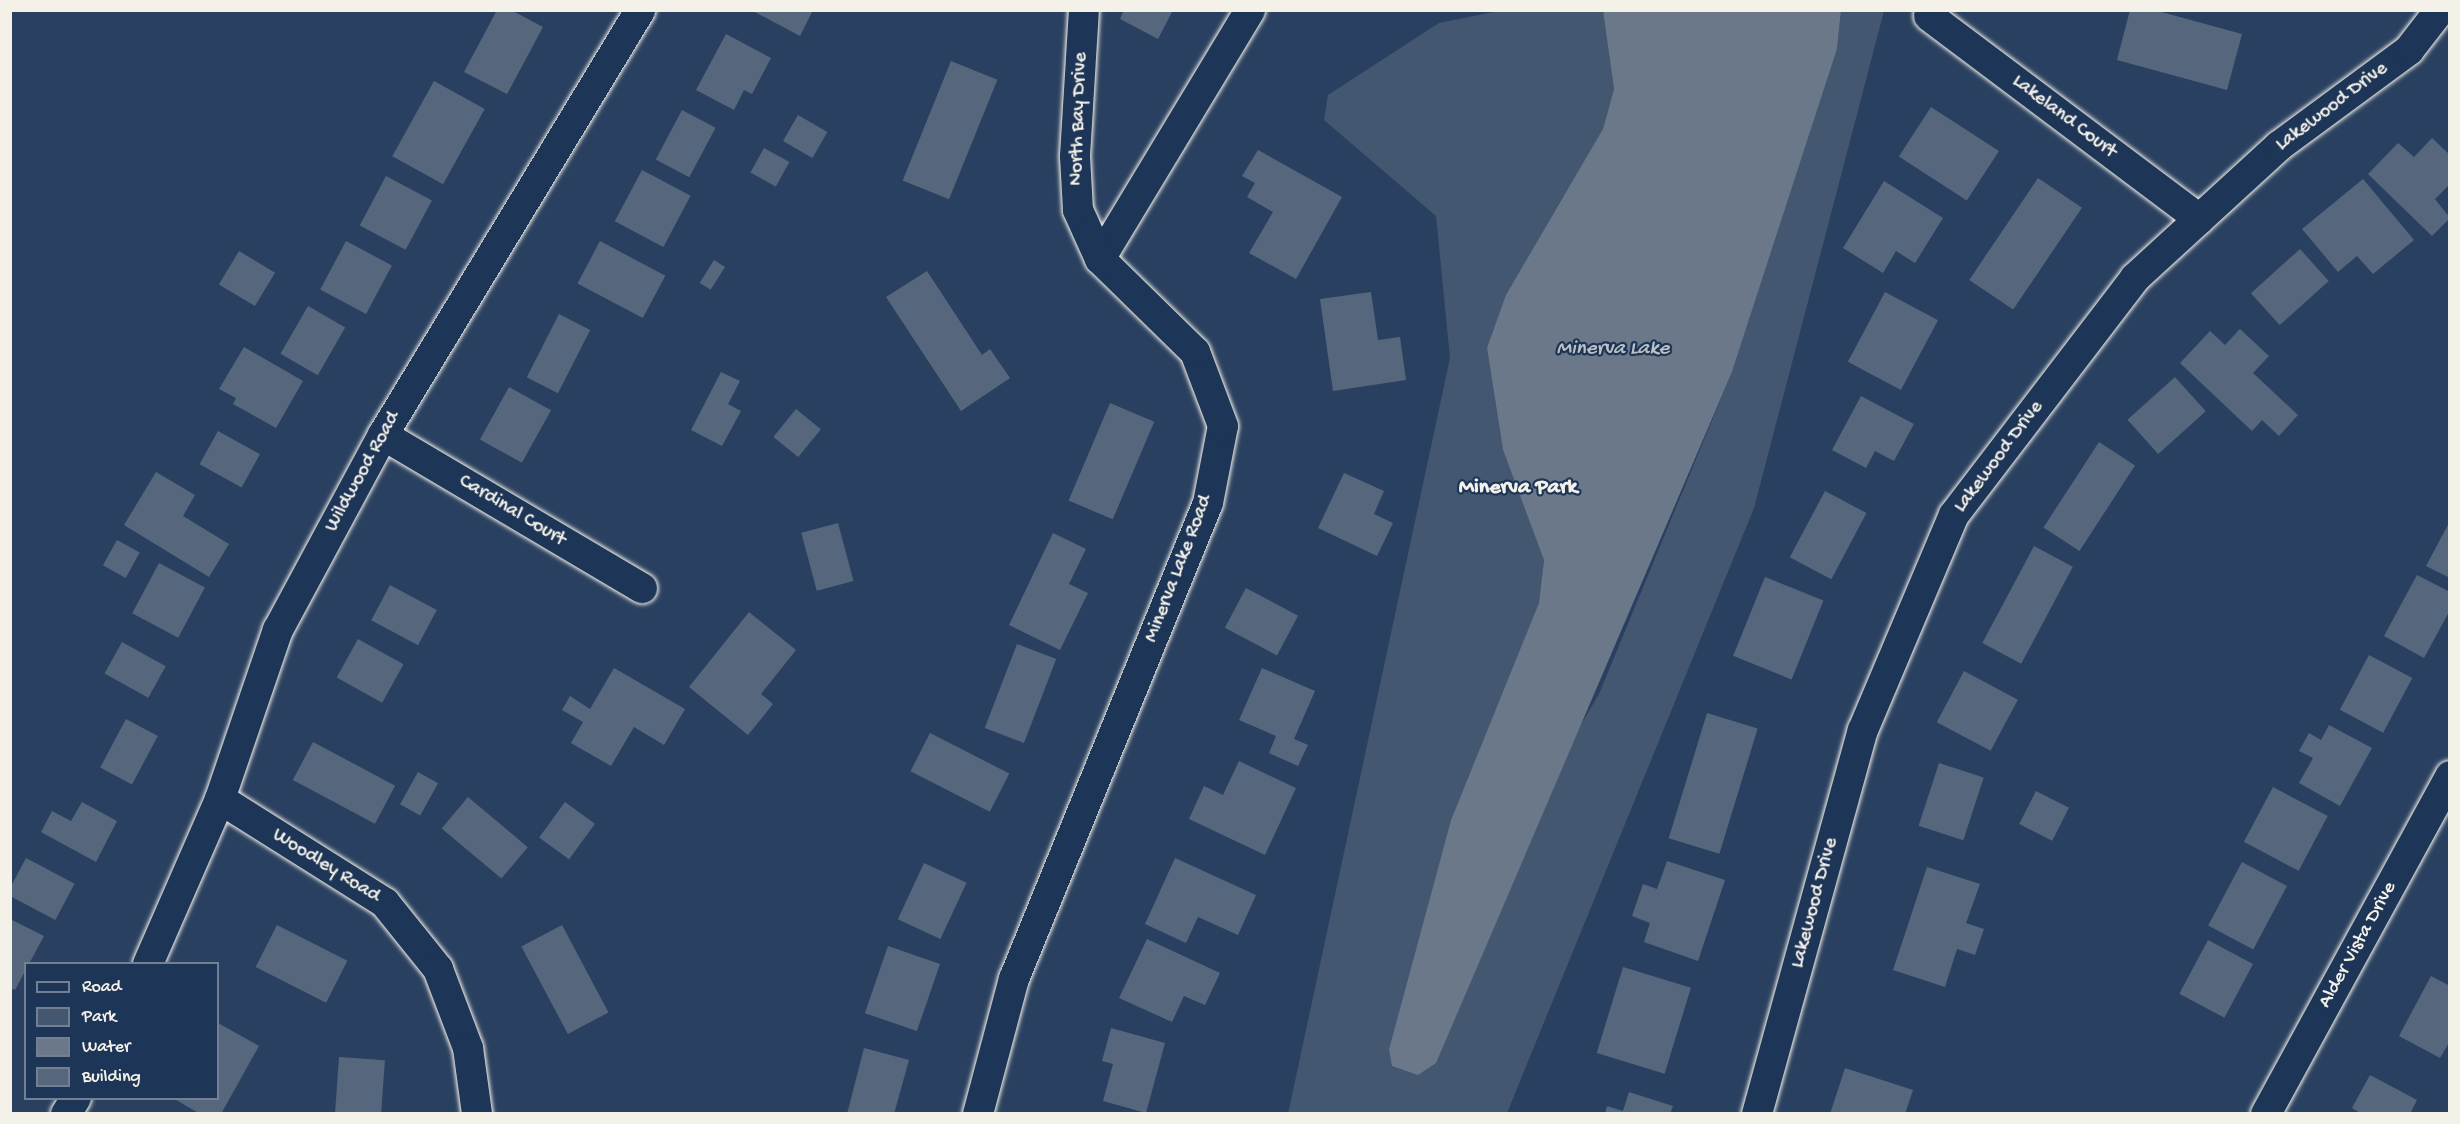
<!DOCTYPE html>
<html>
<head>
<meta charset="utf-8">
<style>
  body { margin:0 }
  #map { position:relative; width:2460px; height:1124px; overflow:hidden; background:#2a4060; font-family:"Gochi Hand",sans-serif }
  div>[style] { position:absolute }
  .green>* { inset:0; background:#445771 }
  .water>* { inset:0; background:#6a788a }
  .building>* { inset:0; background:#56677d; transform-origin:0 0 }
  .roads { filter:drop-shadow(0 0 2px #f4f1e8) drop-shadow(0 0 2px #f4f1e8) }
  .street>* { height:30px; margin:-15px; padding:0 15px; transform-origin:15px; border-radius:15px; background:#1d3557 }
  span { translate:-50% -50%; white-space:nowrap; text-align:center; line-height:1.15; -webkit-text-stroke:4.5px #1d3557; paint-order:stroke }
  .street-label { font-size:20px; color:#f4f1e8 }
  .water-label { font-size:21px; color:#bdc1c2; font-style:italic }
  .quarter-label { font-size:22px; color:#f4f1e8; font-weight:700 }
  .frame { position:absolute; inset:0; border:12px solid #f4f1e8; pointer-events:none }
  .legend { position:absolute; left:24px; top:962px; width:195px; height:138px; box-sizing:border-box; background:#1d3557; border:2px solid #738091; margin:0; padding:8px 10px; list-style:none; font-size:18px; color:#f4f1e8 }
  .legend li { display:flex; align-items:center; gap:12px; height:30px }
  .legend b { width:30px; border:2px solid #738091 }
</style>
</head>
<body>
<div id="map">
  <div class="green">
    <i style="clip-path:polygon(1499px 11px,1603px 11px,1614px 89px,1603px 129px,1487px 348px,1503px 450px,1544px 559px,1540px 603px,1451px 820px,1389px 1049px,1599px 694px,1732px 372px,1837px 49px,1841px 11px,1884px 11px,1754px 508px,1507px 1113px,1288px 1114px,1450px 358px,1436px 216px,1324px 120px,1328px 95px,1439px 23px)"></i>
  </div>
  <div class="water">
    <i style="clip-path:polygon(1603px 11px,1841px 11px,1837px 49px,1732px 372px,1436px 1063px,1418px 1075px,1392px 1066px,1389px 1049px,1451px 820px,1539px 603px,1544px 560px,1503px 450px,1487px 348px,1506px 295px,1603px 129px,1614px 89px)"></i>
  </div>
  <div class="building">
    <i style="clip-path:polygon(497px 10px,511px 10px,543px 27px,507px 94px,464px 72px)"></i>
    <i style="clip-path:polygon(751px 10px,813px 10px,800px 36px)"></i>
    <i style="clip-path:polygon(1124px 10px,1173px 10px,1158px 39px,1120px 19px)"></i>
    <i style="clip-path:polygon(2130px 10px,2154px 10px,2242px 34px,2227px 90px,2117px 60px)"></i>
    <i style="clip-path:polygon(726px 34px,771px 58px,752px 94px,744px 90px,734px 110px,696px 90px)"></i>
    <i style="left:951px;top:61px;width:50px;height:129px;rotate:22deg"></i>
    <i style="left:434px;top:81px;width:58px;height:86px;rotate:29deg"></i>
    <i style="left:1931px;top:107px;width:81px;height:59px;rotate:33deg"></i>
    <i style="left:682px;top:110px;width:38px;height:56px;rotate:28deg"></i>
    <i style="left:798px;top:115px;width:34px;height:30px;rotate:30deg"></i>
    <i style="clip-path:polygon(2432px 138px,2450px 155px,2450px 184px,2435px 199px,2450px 218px,2432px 236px,2368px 174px,2398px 143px,2414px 157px)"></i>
    <i style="left:764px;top:148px;width:29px;height:28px;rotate:29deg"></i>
    <i style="clip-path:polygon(1258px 150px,1342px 197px,1296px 279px,1249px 253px,1273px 212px,1247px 197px,1255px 183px,1242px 176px)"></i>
    <i style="left:642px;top:170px;width:55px;height:58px;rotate:28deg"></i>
    <i style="left:386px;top:176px;width:52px;height:56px;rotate:28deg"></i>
    <i style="left:2038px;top:178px;width:53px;height:123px;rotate:34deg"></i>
    <i style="clip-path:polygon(2363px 179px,2414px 240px,2373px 274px,2357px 256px,2338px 272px,2302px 229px)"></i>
    <i style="clip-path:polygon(1884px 181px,1943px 218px,1915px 263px,1896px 251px,1883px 273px,1843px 248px)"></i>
    <i style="left:346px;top:241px;width:52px;height:55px;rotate:28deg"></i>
    <i style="left:600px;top:241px;width:74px;height:48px;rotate:28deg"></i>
    <i style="left:2300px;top:249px;width:43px;height:66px;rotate:48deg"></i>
    <i style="left:239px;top:251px;width:42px;height:39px;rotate:31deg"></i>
    <i style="left:714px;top:260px;width:13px;height:27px;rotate:32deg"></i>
    <i style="clip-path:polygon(927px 271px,982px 355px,990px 349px,1010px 378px,961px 411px,886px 297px)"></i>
    <i style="clip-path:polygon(1371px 292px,1378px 340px,1400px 337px,1406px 380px,1333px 391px,1320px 299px)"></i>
    <i style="left:1885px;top:292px;width:60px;height:79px;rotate:28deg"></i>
    <i style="left:308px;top:306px;width:43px;height:55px;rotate:30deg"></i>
    <i style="left:559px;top:314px;width:35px;height:71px;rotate:27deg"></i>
    <i style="clip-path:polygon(2240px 329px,2269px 356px,2253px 373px,2298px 415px,2279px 436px,2262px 420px,2252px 431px,2180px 363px,2210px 331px,2225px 345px)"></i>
    <i style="clip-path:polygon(244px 347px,303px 381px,276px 428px,233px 404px,236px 398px,219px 389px)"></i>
    <i style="clip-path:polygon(721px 372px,740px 381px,728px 404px,741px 411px,722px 446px,691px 430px)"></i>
    <i style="left:2175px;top:377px;width:46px;height:64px;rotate:48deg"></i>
    <i style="left:509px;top:387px;width:48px;height:60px;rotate:29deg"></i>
    <i style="clip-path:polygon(1861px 396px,1914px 424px,1894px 461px,1875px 451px,1866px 468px,1832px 450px)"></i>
    <i style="left:1110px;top:403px;width:48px;height:106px;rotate:23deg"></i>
    <i style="left:796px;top:409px;width:32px;height:36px;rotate:39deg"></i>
    <i style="left:218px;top:431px;width:48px;height:38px;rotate:29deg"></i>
    <i style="left:2099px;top:442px;width:43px;height:102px;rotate:33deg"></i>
    <i style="clip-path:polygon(156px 472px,195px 495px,183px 516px,229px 544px,209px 577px,124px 525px)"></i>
    <i style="clip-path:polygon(1344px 473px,1384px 491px,1374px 514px,1393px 523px,1377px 556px,1318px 528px)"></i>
    <i style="left:1825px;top:491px;width:47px;height:75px;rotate:28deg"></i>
    <i style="clip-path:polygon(2450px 521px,2450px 578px,2426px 566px)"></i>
    <i style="left:838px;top:523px;width:60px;height:38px;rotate:75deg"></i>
    <i style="clip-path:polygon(1053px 533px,1086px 549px,1069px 584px,1088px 593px,1060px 650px,1009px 625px)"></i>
    <i style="left:117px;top:540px;width:26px;height:29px;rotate:29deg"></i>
    <i style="left:2034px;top:546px;width:44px;height:110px;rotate:28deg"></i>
    <i style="left:159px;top:563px;width:52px;height:57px;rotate:28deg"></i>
    <i style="clip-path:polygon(2417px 575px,2450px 592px,2450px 610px,2424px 658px,2384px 636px)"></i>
    <i style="left:1765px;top:577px;width:63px;height:85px;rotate:22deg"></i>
    <i style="left:390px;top:585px;width:53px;height:40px;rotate:28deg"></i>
    <i style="left:1246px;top:588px;width:59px;height:45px;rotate:28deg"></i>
    <i style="clip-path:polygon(749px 612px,796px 650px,761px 694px,773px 704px,748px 735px,689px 687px)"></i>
    <i style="left:358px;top:639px;width:52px;height:44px;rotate:29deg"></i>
    <i style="left:122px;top:642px;width:50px;height:36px;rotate:29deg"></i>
    <i style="left:1017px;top:644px;width:42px;height:90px;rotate:21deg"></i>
    <i style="left:2369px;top:655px;width:49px;height:62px;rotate:28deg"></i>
    <i style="clip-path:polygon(614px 668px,685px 709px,664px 745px,634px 727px,611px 766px,571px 743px,583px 722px,562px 710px,570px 696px,590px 709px)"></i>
    <i style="clip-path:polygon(1262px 668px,1315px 691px,1294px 739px,1308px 745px,1298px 766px,1269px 753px,1276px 736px,1239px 720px)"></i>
    <i style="left:1964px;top:671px;width:61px;height:58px;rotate:28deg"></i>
    <i style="left:1707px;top:713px;width:53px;height:131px;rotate:17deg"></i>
    <i style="left:126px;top:719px;width:36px;height:55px;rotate:28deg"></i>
    <i style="clip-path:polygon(2329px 725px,2372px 748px,2340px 806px,2299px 783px,2313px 758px,2299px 751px,2309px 733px,2321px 740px)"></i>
    <i style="left:930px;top:733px;width:89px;height:43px;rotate:27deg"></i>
    <i style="left:313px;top:742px;width:93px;height:43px;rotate:28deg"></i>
    <i style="clip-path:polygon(1239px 761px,1296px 788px,1265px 855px,1189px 819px,1204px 786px,1223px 795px)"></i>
    <i style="left:1939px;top:763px;width:47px;height:66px;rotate:18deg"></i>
    <i style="left:418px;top:772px;width:23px;height:37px;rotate:29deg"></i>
    <i style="left:2273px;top:787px;width:62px;height:62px;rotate:28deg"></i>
    <i style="left:2036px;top:791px;width:37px;height:37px;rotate:27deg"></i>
    <i style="left:468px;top:797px;width:78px;height:41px;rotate:40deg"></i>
    <i style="clip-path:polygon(82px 802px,117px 821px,96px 862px,41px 832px,52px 811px,71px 821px)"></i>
    <i style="left:565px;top:802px;width:37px;height:44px;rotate:36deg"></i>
    <i style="left:26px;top:858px;width:55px;height:41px;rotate:28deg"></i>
    <i style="clip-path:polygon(1175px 858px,1256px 895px,1238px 935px,1198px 917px,1186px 943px,1145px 924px)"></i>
    <i style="clip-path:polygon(1667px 861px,1725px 880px,1698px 961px,1644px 942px,1650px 923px,1632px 916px,1643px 884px,1657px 889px)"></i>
    <i style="left:2242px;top:862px;width:51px;height:72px;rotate:28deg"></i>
    <i style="left:924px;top:863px;width:47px;height:62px;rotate:25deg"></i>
    <i style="clip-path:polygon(1927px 867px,1980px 884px,1966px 923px,1984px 929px,1975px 955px,1957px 949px,1945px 987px,1893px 970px)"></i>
    <i style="clip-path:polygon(10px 919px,44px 936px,15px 990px,10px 988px)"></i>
    <i style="left:277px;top:925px;width:79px;height:47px;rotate:27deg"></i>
    <i style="left:562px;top:925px;width:99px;height:46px;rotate:62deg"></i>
    <i style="clip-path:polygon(1147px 939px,1220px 973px,1205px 1005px,1184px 996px,1172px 1022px,1119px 998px)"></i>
    <i style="left:2208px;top:940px;width:51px;height:61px;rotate:28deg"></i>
    <i style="left:888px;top:946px;width:55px;height:71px;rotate:19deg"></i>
    <i style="left:1623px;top:967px;width:71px;height:90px;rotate:17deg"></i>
    <i style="clip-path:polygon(2431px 976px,2450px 986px,2450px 1041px,2440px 1058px,2399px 1036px)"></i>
    <i style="clip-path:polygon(218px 1023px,259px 1046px,221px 1114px,200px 1114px,173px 1098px,218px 1098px)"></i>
    <i style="clip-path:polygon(1111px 1028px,1165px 1043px,1146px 1113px,1103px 1101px,1113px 1064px,1102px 1061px)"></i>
    <i style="clip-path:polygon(864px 1048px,909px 1060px,894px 1114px,847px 1114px)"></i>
    <i style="left:339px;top:1057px;width:46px;height:57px;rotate:4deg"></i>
    <i style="clip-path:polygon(1845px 1068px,1913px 1090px,1905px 1114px,1830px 1114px)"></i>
    <i style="clip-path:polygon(2370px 1075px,2417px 1100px,2410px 1114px,2362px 1114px,2352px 1108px)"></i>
    <i style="clip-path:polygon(1629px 1092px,1673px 1106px,1670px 1114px,1605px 1114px,1607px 1106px,1623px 1111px)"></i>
  </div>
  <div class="roads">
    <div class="street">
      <i style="left:1929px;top:16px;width:338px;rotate:36.9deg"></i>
      <i style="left:1100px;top:259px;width:291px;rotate:-58.9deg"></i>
      <i style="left:383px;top:435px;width:301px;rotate:30.6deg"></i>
      <i style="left:220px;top:799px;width:195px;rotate:32.2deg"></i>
      <i style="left:385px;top:903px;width:85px;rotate:51.2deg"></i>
      <i style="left:438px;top:969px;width:85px;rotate:69.2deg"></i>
      <i style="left:468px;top:1048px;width:67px;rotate:82.2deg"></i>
      <i style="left:148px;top:964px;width:180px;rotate:-66.4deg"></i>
      <i style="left:220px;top:799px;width:179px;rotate:-71.1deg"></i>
      <i style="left:278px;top:630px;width:221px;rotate:-61.7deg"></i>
      <i style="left:383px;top:435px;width:497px;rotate:-58.8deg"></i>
      <i style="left:66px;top:1114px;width:19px;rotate:-58deg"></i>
      <i style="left:978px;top:1114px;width:140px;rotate:-75.1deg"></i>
      <i style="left:1014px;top:979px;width:514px;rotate:-67.83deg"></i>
      <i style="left:1208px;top:503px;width:78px;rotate:-79deg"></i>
      <i style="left:1223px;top:426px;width:79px;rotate:-110.7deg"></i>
      <i style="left:1195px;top:352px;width:133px;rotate:-135.6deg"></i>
      <i style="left:1100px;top:259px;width:54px;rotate:-114.2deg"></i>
      <i style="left:1078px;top:210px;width:54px;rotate:-93.2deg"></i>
      <i style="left:1075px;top:156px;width:146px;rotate:-86.5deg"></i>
      <i style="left:1757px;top:1114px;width:398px;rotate:-74.6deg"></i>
      <i style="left:1863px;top:730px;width:233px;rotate:-67.1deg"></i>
      <i style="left:1954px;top:515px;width:298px;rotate:-52.6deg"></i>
      <i style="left:2135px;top:278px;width:195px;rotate:-42.5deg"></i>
      <i style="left:2279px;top:146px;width:162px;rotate:-36.4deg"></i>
      <i style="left:2409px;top:50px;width:51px;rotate:-52.2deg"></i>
      <i style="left:2266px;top:1114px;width:385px;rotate:-61.4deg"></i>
    </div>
  </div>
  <div class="street-label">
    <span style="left:2332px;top:107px;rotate:-37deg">Lakewood Drive</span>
    <span style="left:2064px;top:117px;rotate:37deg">Lakeland Court</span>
    <span style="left:1079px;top:119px;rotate:-88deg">North Bay Drive</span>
    <span style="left:1999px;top:457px;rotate:-53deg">Lakewood Drive</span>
    <span style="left:363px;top:472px;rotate:-61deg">Wildwood Road</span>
    <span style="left:512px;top:511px;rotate:31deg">Cardinal Court</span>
    <span style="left:1179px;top:569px;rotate:-69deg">Minerva Lake Road</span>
    <span style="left:326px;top:866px;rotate:32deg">Woodley Road</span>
    <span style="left:1815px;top:903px;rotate:-75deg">Lakewood Drive</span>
    <span style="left:2358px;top:945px;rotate:-61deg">Alder Vista Drive</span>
  </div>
  <div class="water-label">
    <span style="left:1613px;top:350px">Minerva Lake</span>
  </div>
  <div class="quarter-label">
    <span style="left:1518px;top:489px">Minerva Park</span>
  </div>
  <div class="frame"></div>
  <ul class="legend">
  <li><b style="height:8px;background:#1d3557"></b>Road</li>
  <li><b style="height:16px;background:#445771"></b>Park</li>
  <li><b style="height:16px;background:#6a788a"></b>Water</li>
  <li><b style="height:16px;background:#56677d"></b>Building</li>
  </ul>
</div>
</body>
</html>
